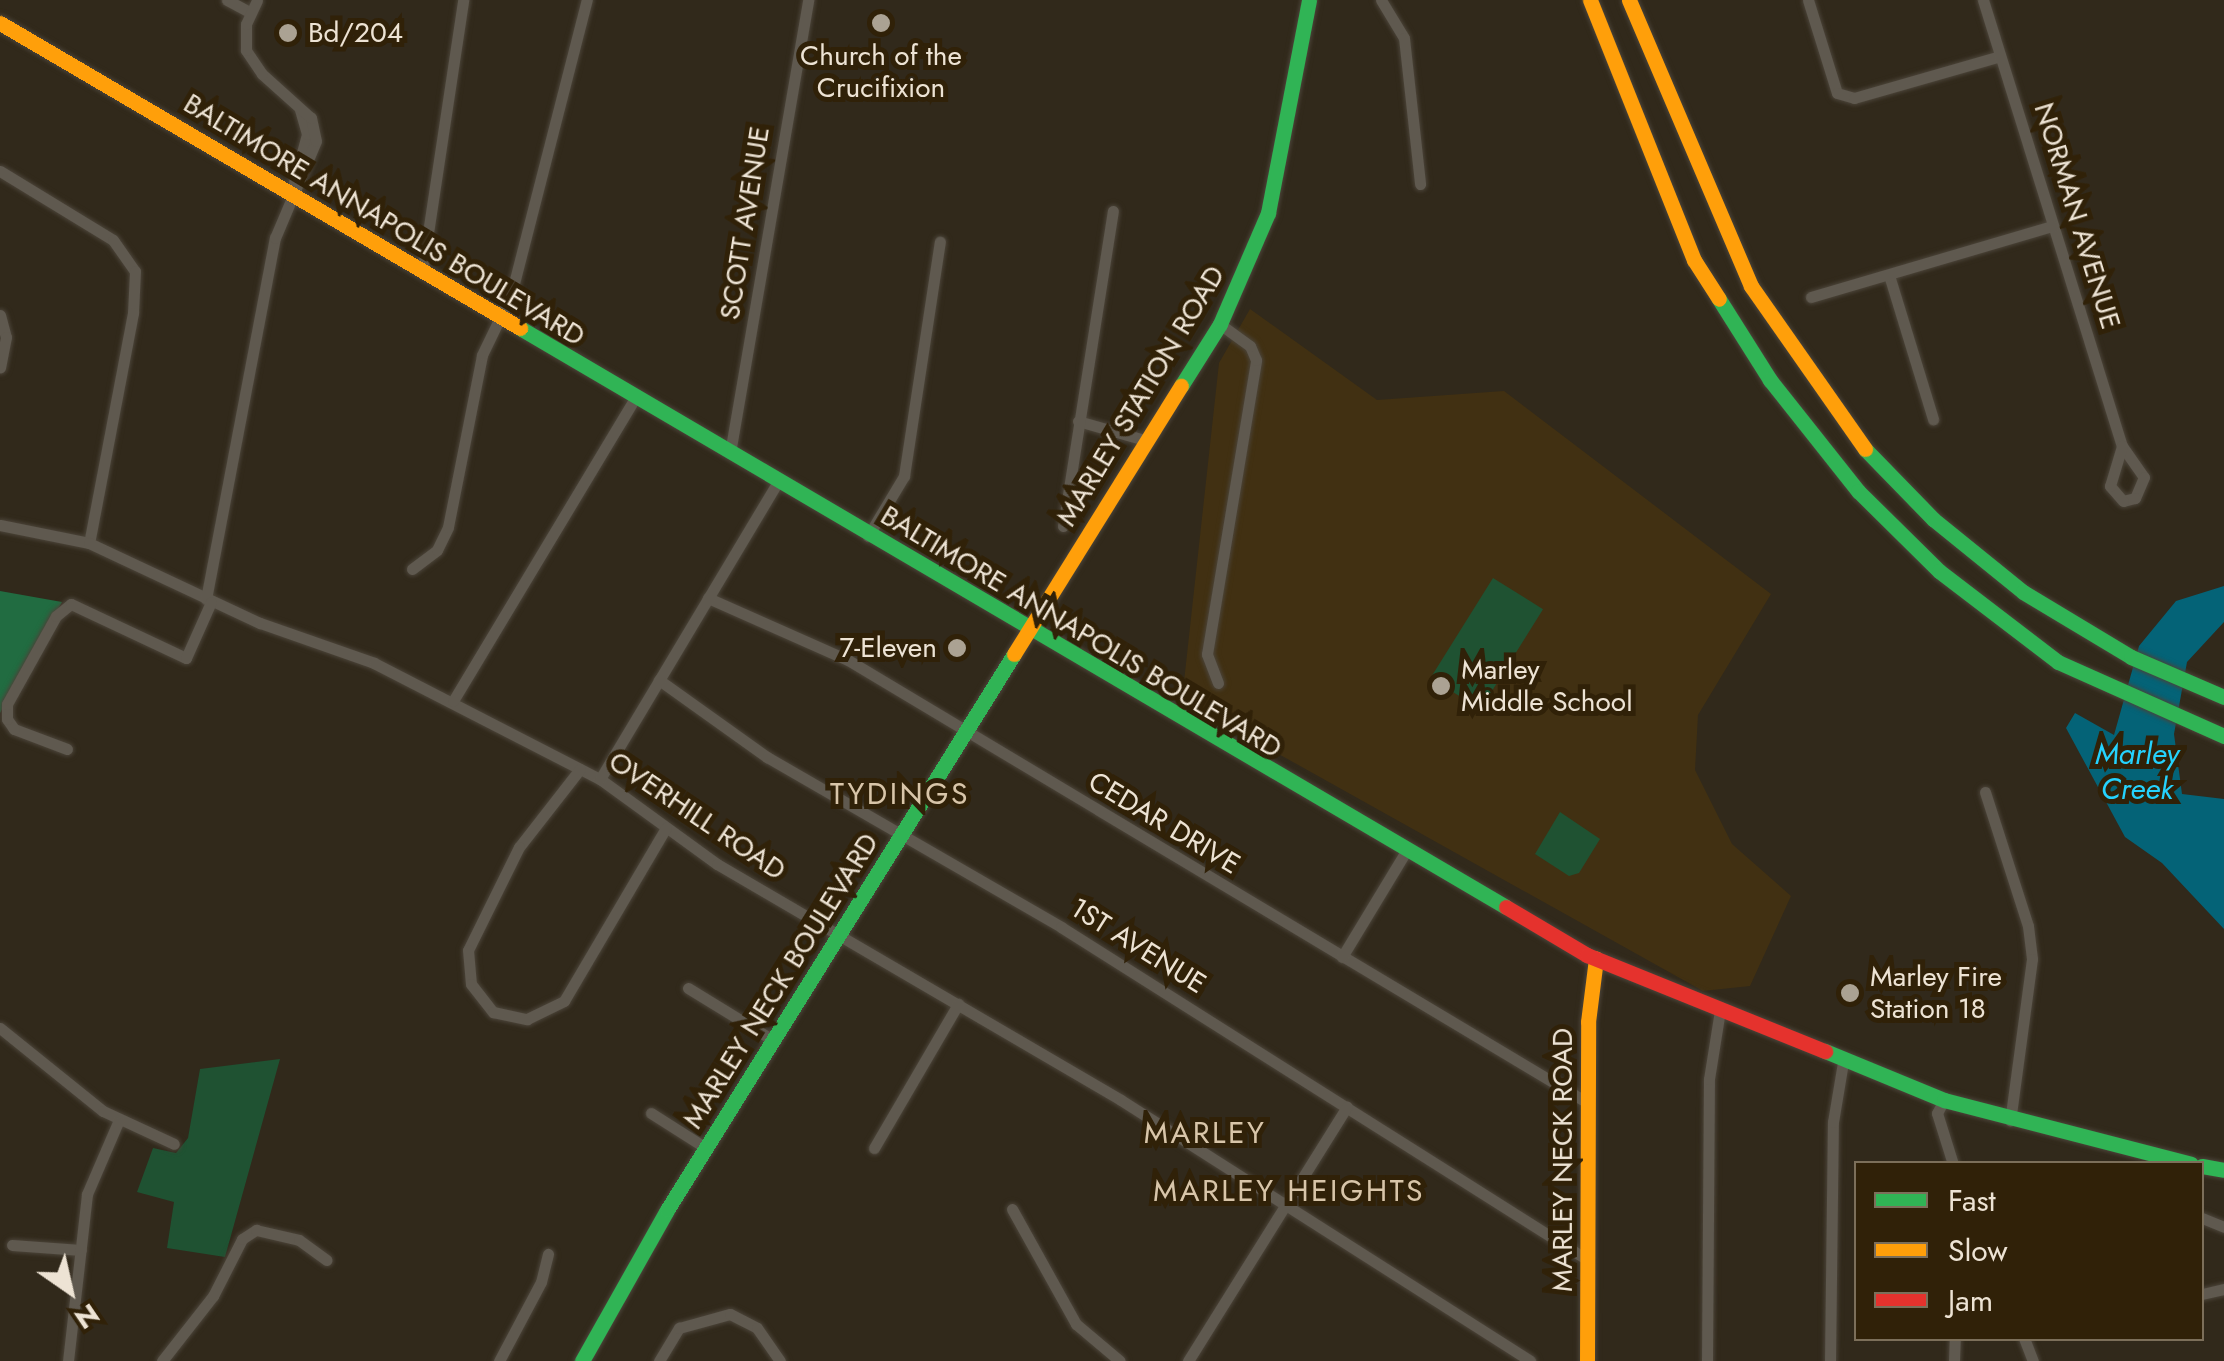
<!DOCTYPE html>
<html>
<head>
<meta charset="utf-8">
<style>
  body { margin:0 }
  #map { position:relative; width:2224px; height:1361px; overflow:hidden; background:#31291b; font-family:Jost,sans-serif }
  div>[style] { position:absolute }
  .built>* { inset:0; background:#413012 }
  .green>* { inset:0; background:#1f5232; transform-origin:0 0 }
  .forest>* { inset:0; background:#216c41 }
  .water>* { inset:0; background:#046377 }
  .roads { filter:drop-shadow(0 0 2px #4b4439) drop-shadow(0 0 2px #4b4439) }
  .street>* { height:11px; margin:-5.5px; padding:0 5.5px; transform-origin:5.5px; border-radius:5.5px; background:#5f594f }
  .fast>* { height:15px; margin:-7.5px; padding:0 7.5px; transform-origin:7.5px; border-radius:7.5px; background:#30b455 }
  .slow>* { height:15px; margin:-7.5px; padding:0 7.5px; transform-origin:7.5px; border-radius:7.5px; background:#ff9f0a }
  .jam>* { height:15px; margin:-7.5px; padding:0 7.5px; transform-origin:7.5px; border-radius:7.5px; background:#e5322d }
  .dots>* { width:28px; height:28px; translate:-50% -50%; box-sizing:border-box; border:5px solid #302108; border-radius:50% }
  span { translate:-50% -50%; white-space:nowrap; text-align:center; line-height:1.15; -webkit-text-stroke:10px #302108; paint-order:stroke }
  .poi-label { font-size:28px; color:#ede3d4 }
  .left { translate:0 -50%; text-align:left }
  .right { translate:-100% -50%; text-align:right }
  .street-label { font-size:28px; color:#ede3d4 }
  .water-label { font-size:30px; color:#25d2fd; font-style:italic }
  .neighbourhood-label { font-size:30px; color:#d8c5a9; letter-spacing:2.5px }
  .legend { position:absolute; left:1854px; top:1161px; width:350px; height:180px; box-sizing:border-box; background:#302108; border:2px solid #7c6f5a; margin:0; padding:12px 18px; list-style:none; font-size:30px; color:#ede3d4 }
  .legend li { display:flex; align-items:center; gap:20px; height:50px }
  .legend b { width:50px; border:2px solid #7c6f5a }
  .north { position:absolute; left:20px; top:1241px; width:100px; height:100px; -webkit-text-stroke:8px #302108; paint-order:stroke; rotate:146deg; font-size:28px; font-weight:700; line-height:40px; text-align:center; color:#ede3d4 }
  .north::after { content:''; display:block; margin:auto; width:35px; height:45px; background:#ede3d4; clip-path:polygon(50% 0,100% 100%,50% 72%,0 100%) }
</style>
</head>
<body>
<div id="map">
  <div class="built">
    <i style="clip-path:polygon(1250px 309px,1377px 400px,1504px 391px,1771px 594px,1698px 715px,1695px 770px,1732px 844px,1791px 896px,1750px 986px,1703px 991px,1182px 700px,1219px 363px)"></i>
  </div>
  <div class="green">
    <i style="left:1493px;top:578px;width:59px;height:118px;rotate:32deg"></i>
    <i style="clip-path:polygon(1560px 812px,1600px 839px,1579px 873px,1569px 876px,1535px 854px)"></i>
    <i style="clip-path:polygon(280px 1059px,225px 1257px,167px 1248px,174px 1202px,137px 1192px,153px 1148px,176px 1153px,188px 1138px,200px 1069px)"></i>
  </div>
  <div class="forest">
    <i style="clip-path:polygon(0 591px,62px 602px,0 713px)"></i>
  </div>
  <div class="water">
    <i style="clip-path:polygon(2224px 586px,2224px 622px,2187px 662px,2174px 734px,2182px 794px,2224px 799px,2224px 929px,2162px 863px,2125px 837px,2066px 728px,2075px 713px,2114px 735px,2139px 646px,2176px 601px)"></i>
  </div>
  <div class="roads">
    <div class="street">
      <i style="left:227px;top:0;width:26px;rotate:28deg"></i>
      <i style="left:1381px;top:0;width:44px;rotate:58.8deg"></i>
      <i style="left:1404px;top:38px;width:147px;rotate:83.7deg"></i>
      <i style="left:1808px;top:0;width:97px;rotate:72.7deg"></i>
      <i style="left:1837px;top:93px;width:18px;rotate:16deg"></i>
      <i style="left:1854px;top:98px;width:152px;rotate:-16deg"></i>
      <i style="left:1983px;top:0;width:467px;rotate:72.7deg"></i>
      <i style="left:2122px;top:446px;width:38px;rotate:55deg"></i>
      <i style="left:2144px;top:477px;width:23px;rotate:113deg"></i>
      <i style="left:2135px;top:498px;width:12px;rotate:166deg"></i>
      <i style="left:2123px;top:501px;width:20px;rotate:-131deg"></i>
      <i style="left:2110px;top:486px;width:42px;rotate:-73.3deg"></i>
      <i style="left:0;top:171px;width:132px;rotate:31.4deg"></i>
      <i style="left:113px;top:240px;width:38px;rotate:55deg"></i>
      <i style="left:135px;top:271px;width:42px;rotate:92.7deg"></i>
      <i style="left:133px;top:313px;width:234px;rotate:100.8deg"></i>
      <i style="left:294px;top:182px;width:50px;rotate:-74.8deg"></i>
      <i style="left:307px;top:134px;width:26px;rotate:-106deg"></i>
      <i style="left:423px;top:266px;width:269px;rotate:-81.4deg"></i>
      <i style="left:1889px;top:275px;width:151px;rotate:73deg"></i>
      <i style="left:1811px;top:297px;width:252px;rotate:-16.4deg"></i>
      <i style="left:0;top:315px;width:23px;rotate:75deg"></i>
      <i style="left:6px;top:337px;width:31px;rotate:101deg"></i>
      <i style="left:1078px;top:421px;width:73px;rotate:15.9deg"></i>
      <i style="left:730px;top:453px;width:460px;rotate:-80.2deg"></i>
      <i style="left:0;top:525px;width:91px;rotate:11.4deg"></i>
      <i style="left:89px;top:543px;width:189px;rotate:25.1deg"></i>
      <i style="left:260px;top:623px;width:121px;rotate:19.3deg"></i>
      <i style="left:374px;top:663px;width:254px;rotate:27.2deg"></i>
      <i style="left:600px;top:779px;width:145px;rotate:36deg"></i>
      <i style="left:717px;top:864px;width:468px;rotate:30.3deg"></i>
      <i style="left:1121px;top:1100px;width:485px;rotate:32.5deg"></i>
      <i style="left:1063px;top:526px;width:319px;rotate:-81deg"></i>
      <i style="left:868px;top:536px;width:70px;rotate:-59deg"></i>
      <i style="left:904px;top:476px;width:237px;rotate:-81.3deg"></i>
      <i style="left:412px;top:569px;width:31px;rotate:-37deg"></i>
      <i style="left:437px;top:550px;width:25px;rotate:-64deg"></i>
      <i style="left:448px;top:527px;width:175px;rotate:-78.8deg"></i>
      <i style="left:482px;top:355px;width:67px;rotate:-64.2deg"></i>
      <i style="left:511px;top:295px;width:305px;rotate:-75.6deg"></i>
      <i style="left:708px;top:598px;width:153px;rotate:23.9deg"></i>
      <i style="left:848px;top:660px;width:862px;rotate:30.91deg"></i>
      <i style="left:206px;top:599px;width:368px;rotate:-79.2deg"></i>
      <i style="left:275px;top:238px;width:105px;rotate:-67.1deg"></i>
      <i style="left:316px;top:141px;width:24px;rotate:-102deg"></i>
      <i style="left:311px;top:118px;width:66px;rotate:-138.1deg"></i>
      <i style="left:262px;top:74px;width:29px;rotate:-124deg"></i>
      <i style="left:246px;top:50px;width:26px;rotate:-90deg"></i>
      <i style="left:246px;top:24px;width:26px;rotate:-65deg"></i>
      <i style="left:659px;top:680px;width:133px;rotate:35.5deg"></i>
      <i style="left:767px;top:757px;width:340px;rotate:30deg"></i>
      <i style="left:1061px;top:927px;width:623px;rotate:32.29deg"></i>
      <i style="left:1218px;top:683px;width:31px;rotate:-111deg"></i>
      <i style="left:1207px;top:654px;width:298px;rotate:-80.5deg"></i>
      <i style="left:1256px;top:360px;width:15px;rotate:-113deg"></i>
      <i style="left:1250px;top:346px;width:37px;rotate:-144deg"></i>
      <i style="left:453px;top:701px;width:351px;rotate:-59deg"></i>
      <i style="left:67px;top:749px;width:57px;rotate:-159.3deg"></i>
      <i style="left:14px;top:729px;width:12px;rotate:-125deg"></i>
      <i style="left:7px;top:719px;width:15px;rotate:-90deg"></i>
      <i style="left:7px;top:704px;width:101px;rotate:-60.9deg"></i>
      <i style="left:56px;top:616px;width:19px;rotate:-39deg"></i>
      <i style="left:71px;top:604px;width:127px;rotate:25.2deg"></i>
      <i style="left:186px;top:658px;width:61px;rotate:-65.9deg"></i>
      <i style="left:580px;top:769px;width:99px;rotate:128deg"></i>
      <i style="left:519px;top:847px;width:115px;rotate:116.3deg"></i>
      <i style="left:468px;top:950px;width:34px;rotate:85deg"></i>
      <i style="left:471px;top:984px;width:36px;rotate:52deg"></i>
      <i style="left:493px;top:1012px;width:35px;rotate:12deg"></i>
      <i style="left:527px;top:1019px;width:41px;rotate:-25.9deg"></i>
      <i style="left:564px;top:1001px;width:201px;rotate:-59.5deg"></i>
      <i style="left:600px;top:779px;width:347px;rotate:-59.1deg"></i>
      <i style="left:1985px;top:792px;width:141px;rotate:72.2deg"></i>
      <i style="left:2028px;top:926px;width:33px;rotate:83deg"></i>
      <i style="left:2032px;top:959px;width:163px;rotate:97.7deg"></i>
      <i style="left:1342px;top:957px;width:122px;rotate:-58.8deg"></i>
      <i style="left:688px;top:988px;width:100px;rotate:31.5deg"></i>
      <i style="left:0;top:1028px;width:132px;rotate:38.9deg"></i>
      <i style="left:103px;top:1111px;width:78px;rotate:24.9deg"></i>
      <i style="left:1944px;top:1100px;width:15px;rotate:118deg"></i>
      <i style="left:1937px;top:1113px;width:53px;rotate:72.6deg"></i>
      <i style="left:651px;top:1113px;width:65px;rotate:32.5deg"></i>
      <i style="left:874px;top:1148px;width:167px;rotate:-59.7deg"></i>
      <i style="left:1012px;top:1209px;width:132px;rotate:60.9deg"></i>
      <i style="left:1076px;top:1324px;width:57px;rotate:40.1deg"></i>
      <i style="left:2202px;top:1218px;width:24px;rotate:22deg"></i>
      <i style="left:12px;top:1245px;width:69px;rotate:4.1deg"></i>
      <i style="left:2202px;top:1294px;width:23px;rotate:-13deg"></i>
      <i style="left:2024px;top:1338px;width:25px;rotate:69deg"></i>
      <i style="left:68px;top:1361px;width:168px;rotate:-83.5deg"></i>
      <i style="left:87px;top:1194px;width:78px;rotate:-66.7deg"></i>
      <i style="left:162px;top:1361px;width:83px;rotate:-51.9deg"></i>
      <i style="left:213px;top:1296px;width:64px;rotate:-63deg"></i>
      <i style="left:242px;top:1239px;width:17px;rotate:-33deg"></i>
      <i style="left:256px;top:1230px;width:44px;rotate:13.1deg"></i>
      <i style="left:299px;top:1240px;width:34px;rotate:36deg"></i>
      <i style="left:499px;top:1361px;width:89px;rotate:-62deg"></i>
      <i style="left:541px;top:1282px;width:29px;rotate:-76deg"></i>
      <i style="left:659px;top:1361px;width:39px;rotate:-59deg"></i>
      <i style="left:679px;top:1328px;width:53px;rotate:-15.4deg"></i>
      <i style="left:730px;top:1314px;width:30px;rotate:27deg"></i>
      <i style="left:757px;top:1328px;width:40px;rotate:55.1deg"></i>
      <i style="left:1188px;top:1361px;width:300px;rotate:-58deg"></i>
      <i style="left:1707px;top:1361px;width:282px;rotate:-89.6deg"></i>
      <i style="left:1709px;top:1079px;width:70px;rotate:-80.9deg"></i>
      <i style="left:1830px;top:1361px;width:239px;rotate:-89.3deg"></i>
      <i style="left:1833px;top:1122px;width:61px;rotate:-80.5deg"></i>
      <i style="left:1954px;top:1361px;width:23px;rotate:-88deg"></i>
    </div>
    <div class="fast">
      <i style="left:1719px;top:299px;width:96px;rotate:57.8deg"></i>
      <i style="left:1770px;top:380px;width:142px;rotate:51.6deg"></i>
      <i style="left:1858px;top:491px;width:114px;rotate:44.6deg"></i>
      <i style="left:1939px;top:571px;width:150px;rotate:37.4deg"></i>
      <i style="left:2058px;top:662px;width:182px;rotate:24deg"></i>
      <i style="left:520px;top:328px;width:1143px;rotate:30.42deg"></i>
      <i style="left:1181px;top:386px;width:73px;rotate:-57.8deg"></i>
      <i style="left:1220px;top:324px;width:121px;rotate:-66.6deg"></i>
      <i style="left:1268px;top:213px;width:217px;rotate:-79.1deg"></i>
      <i style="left:1865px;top:449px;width:98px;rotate:45.8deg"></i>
      <i style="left:1933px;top:519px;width:116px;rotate:39deg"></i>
      <i style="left:2023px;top:592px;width:126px;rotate:31deg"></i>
      <i style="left:2131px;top:657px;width:101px;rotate:23.3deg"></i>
      <i style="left:1825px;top:1051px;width:129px;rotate:22.4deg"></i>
      <i style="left:1944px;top:1100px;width:255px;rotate:14.5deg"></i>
      <i style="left:2202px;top:1166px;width:22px;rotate:10deg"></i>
      <i style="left:582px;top:1361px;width:173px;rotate:-60.6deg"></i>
      <i style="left:667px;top:1210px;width:655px;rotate:-58.03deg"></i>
    </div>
    <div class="slow">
      <i style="left:1590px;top:0;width:280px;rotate:68.2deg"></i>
      <i style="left:1694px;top:260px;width:46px;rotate:57.3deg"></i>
      <i style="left:1629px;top:0;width:311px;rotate:66.9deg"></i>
      <i style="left:1751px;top:286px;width:199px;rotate:55deg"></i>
      <i style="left:0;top:23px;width:603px;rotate:30.39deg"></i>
      <i style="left:1014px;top:654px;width:316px;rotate:-58.1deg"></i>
      <i style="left:1587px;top:1361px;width:339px;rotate:-89.8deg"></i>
      <i style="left:1588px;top:1022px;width:64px;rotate:-82.8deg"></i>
    </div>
    <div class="jam">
      <i style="left:1506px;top:907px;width:94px;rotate:30.7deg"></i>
      <i style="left:1587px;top:955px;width:257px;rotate:22deg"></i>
    </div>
  </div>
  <div class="dots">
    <i style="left:881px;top:23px;background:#aba293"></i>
    <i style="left:288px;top:33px;background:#aba293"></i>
    <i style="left:957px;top:648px;background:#aba293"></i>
    <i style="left:1441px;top:686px;background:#aba293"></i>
    <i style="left:1850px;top:993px;background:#aba293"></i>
  </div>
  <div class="poi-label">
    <span class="left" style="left:308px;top:33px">Bd/204</span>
    <span style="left:881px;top:72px">Church of the<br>Crucifixion</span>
    <span class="right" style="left:937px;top:648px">7-Eleven</span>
    <span class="left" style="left:1461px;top:686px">Marley<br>Middle School</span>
    <span class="left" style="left:1870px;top:993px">Marley Fire<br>Station 18</span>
  </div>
  <div class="street-label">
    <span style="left:2077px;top:216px;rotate:73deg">NORMAN AVENUE</span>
    <span style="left:384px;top:220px;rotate:31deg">BALTIMORE ANNAPOLIS BOULEVARD</span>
    <span style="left:745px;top:223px;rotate:-81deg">SCOTT AVENUE</span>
    <span style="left:1141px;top:396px;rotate:-59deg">MARLEY STATION ROAD</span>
    <span style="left:1081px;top:632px;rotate:31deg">BALTIMORE ANNAPOLIS BOULEVARD</span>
    <span style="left:697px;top:816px;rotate:34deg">OVERHILL ROAD</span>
    <span style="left:1164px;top:823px;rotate:31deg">CEDAR DRIVE</span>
    <span style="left:1138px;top:946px;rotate:32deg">1ST AVENUE</span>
    <span style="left:781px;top:981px;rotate:-58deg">MARLEY NECK BOULEVARD</span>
    <span style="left:1563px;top:1160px;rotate:-90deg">MARLEY NECK ROAD</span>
  </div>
  <div class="water-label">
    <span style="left:2137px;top:771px">Marley<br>Creek</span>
  </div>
  <div class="neighbourhood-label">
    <span style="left:900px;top:794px">TYDINGS</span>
    <span style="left:1205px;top:1133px">MARLEY</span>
    <span style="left:1289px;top:1191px">MARLEY HEIGHTS</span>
  </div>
  <ul class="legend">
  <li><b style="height:12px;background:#30b455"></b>Fast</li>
  <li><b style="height:12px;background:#ff9f0a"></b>Slow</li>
  <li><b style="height:12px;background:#e5322d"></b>Jam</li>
  </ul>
  <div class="north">N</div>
</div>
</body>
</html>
